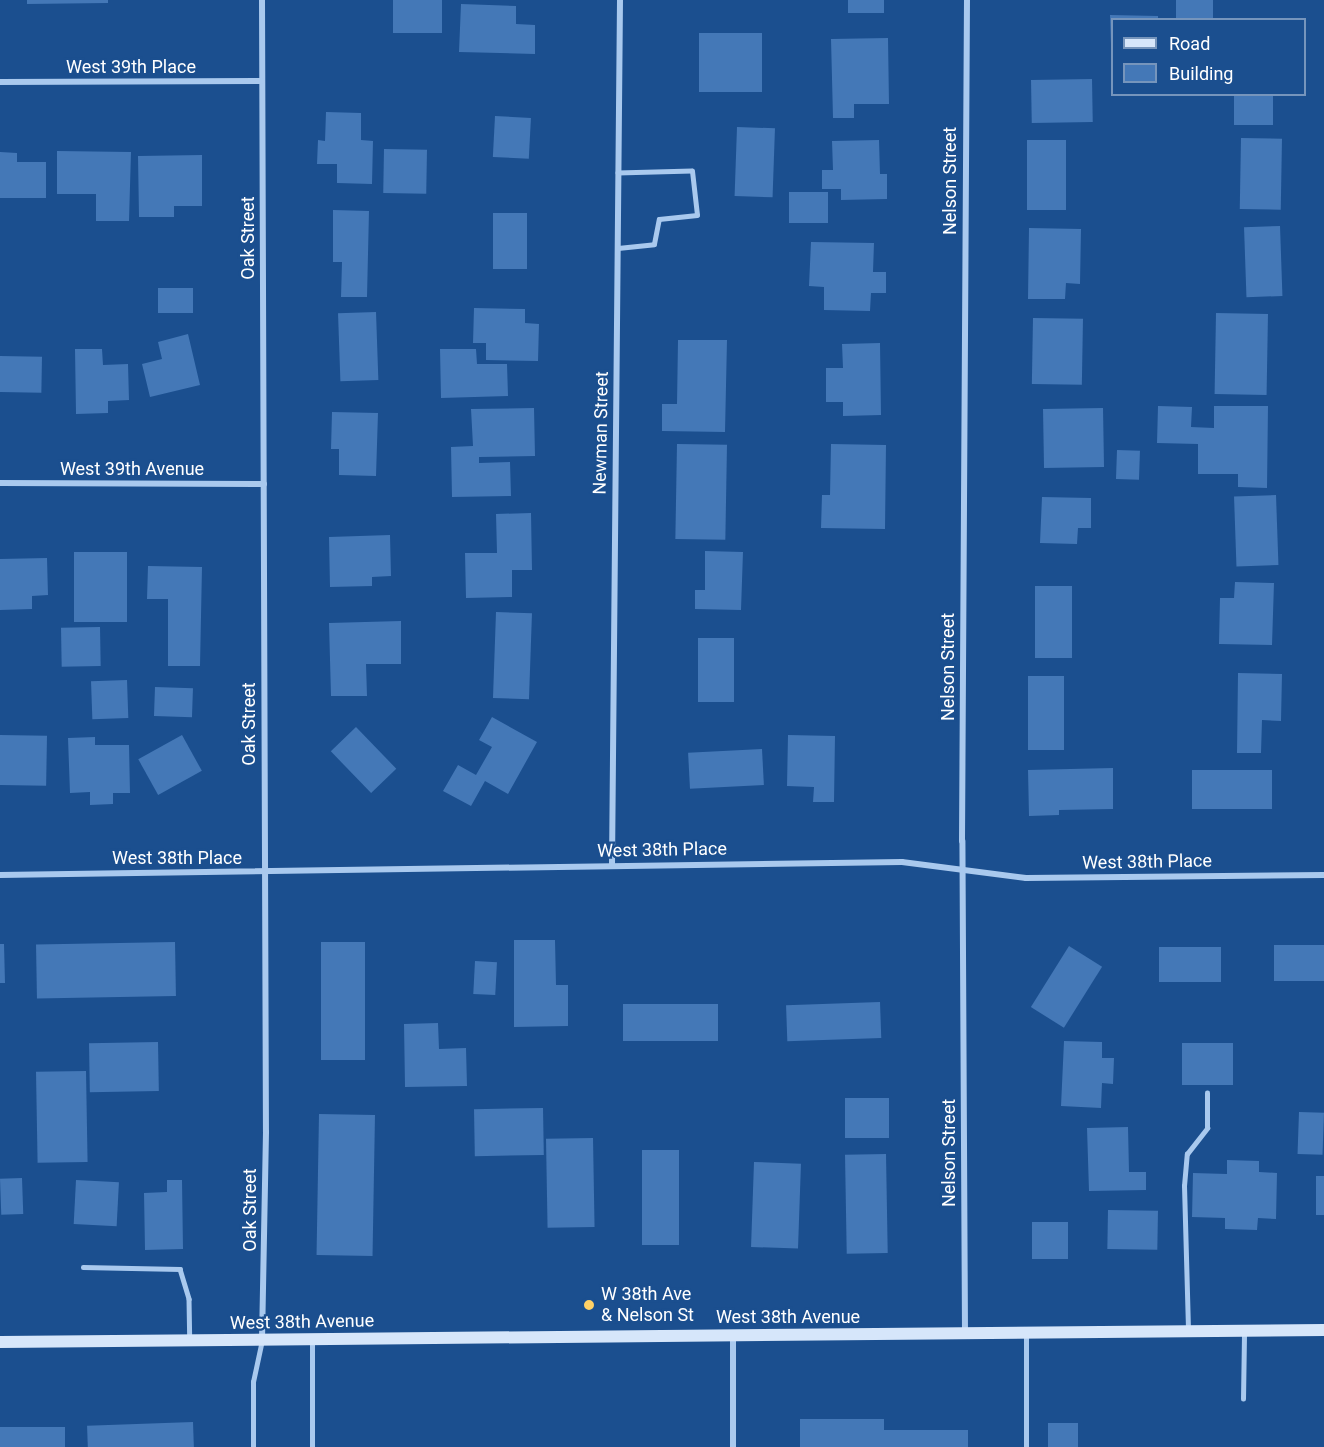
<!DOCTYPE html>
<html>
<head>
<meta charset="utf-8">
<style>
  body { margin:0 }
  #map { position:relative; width:1324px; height:1447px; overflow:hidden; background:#1b4f8f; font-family:Roboto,sans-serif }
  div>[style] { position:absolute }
  .building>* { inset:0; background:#4478b7; transform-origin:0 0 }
  .lane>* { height:4.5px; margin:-2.25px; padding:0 2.25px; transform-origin:2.25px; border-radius:2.25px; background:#a9c9ee }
  .street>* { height:6px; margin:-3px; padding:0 3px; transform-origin:3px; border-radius:3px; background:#a9c9ee }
  .secondary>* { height:12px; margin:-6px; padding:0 6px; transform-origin:6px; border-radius:6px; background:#d6e6fa }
  .dots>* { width:16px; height:16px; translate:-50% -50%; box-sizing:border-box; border:3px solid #1b4f8f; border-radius:50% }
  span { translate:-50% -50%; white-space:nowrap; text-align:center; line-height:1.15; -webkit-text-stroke:4.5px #1b4f8f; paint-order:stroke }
  .street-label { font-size:18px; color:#fff }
  .poi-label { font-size:18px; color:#fff }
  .left { translate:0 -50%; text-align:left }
  .legend { position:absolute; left:1111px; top:18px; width:195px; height:78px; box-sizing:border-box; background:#1b4f8f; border:2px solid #7695bc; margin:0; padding:8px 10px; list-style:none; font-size:18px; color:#fff }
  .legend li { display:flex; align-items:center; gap:12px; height:30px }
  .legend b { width:30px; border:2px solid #7695bc }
</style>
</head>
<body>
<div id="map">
  <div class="building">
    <i style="clip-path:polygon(27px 0,108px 0,108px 3px,27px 4px)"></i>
    <i style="left:393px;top:0;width:49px;height:33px"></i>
    <i style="left:848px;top:0;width:36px;height:13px"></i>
    <i style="left:1176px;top:0;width:37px;height:19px"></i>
    <i style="clip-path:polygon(461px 4px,516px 6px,516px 24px,535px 25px,535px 54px,459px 52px)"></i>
    <i style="clip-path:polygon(1110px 15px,1158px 16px,1158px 20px,1112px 20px,1112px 75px)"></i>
    <i style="left:762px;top:33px;width:59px;height:63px;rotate:90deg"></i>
    <i style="clip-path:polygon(888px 38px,889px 104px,854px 104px,854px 118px,833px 118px,831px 39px)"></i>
    <i style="left:1092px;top:79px;width:43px;height:61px;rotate:89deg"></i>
    <i style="left:1234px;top:94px;width:39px;height:31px"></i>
    <i style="clip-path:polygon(326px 112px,361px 113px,361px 140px,373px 141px,372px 184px,337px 183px,337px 164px,317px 164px,318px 140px,325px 141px)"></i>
    <i style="left:495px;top:116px;width:36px;height:41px;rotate:3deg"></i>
    <i style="left:737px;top:127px;width:38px;height:69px;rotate:2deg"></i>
    <i style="left:1241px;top:138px;width:41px;height:71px;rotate:1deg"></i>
    <i style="clip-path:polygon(879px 140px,880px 174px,887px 174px,887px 199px,841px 200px,841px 189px,822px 189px,822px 170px,833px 170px,832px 141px)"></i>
    <i style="left:1027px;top:140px;width:39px;height:70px"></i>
    <i style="left:384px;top:149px;width:43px;height:44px;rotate:1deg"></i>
    <i style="clip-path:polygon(57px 151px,131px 152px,129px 221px,96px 221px,96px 194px,57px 194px)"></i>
    <i style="clip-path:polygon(0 152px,17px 153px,17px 162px,46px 162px,46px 198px,0 198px)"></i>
    <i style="clip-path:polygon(202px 155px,202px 206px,174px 206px,174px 217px,139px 217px,138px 156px)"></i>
    <i style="left:789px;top:192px;width:39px;height:31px"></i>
    <i style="clip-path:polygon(333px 210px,369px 211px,367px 297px,341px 297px,342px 262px,333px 262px)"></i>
    <i style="left:493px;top:213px;width:34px;height:56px"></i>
    <i style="left:1280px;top:226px;width:70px;height:36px;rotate:88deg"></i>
    <i style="clip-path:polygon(1029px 228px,1081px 229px,1080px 284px,1066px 283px,1065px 299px,1028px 299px)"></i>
    <i style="clip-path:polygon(811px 242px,874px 243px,873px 272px,886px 272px,886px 293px,871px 293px,870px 311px,824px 310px,824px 287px,809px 286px)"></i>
    <i style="left:158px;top:288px;width:35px;height:25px"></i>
    <i style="clip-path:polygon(474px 308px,525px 309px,525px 323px,539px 324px,538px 361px,486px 360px,486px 343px,473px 343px)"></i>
    <i style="left:376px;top:312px;width:68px;height:38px;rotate:88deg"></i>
    <i style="left:1216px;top:313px;width:52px;height:81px;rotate:1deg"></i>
    <i style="left:1033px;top:318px;width:50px;height:66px;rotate:1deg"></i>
    <i style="clip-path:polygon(188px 334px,200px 385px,150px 397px,142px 364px,162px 359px,158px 342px)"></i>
    <i style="clip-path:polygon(678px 340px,727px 340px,725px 432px,662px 431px,662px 404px,677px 404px)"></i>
    <i style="clip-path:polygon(880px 343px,881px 415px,843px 416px,843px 402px,826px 402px,826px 368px,843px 368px,842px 344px)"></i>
    <i style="clip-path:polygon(75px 349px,102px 349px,103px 365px,128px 364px,129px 400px,108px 401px,108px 413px,76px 414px)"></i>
    <i style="clip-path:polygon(440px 349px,476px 349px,477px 364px,507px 364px,508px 396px,441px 398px)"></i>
    <i style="left:0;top:356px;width:42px;height:36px;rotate:1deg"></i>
    <i style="clip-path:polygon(1158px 406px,1192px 407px,1191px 427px,1214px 428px,1214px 406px,1268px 406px,1267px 488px,1238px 487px,1238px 474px,1198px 474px,1198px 444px,1157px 443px)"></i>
    <i style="clip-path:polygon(534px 408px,535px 456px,479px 457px,479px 463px,510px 462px,511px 496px,452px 497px,451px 447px,473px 446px,471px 409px)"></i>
    <i style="left:1103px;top:408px;width:59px;height:60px;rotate:89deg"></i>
    <i style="clip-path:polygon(332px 412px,378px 413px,376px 476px,339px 475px,339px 449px,331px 449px)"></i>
    <i style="left:677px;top:444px;width:50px;height:95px;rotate:1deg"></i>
    <i style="clip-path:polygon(831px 444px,886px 445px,885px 529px,821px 528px,822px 495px,830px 495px)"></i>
    <i style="left:1117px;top:450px;width:23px;height:29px;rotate:2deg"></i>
    <i style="left:1276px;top:495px;width:70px;height:42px;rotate:88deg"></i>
    <i style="clip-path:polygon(1042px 497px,1091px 498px,1091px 528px,1078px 528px,1077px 544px,1040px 543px)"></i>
    <i style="clip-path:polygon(531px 513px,532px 570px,512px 570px,512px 597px,466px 598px,465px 553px,497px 553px,496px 514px)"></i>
    <i style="clip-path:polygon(390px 535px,391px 576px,372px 577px,372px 586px,330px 587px,329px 537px)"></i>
    <i style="clip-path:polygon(705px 551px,743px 552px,741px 610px,695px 609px,695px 590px,705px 590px)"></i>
    <i style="left:127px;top:552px;width:70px;height:53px;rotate:90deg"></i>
    <i style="clip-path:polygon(47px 558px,48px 595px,32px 596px,32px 609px,0 610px,0 559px)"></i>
    <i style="clip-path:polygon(148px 566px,202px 567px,200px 666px,168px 666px,168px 599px,147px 599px)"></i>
    <i style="clip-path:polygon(1235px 582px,1274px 583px,1272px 645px,1219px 644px,1220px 598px,1234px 598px)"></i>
    <i style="left:1035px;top:586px;width:37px;height:72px"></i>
    <i style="left:496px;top:612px;width:36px;height:86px;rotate:2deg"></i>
    <i style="clip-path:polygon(401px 621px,401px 664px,366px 664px,367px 696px,331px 696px,329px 623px)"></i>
    <i style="left:100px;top:627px;width:39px;height:39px;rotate:89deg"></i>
    <i style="left:698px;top:638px;width:36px;height:64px"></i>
    <i style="clip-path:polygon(1238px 673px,1282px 674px,1281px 721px,1262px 720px,1261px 753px,1237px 753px)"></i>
    <i style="left:1028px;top:676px;width:36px;height:74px"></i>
    <i style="left:127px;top:680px;width:38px;height:36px;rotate:88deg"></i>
    <i style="left:155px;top:687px;width:38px;height:29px;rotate:2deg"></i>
    <i style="clip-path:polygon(492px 717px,537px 742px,508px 794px,485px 781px,471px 806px,443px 791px,458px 765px,476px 775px,492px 747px,479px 740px)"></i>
    <i style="left:356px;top:727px;width:58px;height:35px;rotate:46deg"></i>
    <i style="left:0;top:735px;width:47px;height:50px;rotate:1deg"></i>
    <i style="left:182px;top:735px;width:41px;height:50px;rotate:61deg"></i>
    <i style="clip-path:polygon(788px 735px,835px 736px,834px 802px,813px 802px,814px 787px,787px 786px)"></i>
    <i style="clip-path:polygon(95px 737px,95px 745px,129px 745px,130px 793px,113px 793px,113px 804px,90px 805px,90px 792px,70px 793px,68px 738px)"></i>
    <i style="left:762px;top:749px;width:36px;height:74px;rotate:87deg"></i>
    <i style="clip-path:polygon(1113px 768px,1113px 809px,1059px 810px,1059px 815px,1029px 816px,1028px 770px)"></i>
    <i style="left:1272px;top:770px;width:39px;height:80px;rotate:90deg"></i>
    <i style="clip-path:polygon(514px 940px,555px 940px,556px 985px,568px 985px,568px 1026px,514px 1027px)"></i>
    <i style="left:175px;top:942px;width:54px;height:139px;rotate:89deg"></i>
    <i style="left:321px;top:942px;width:44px;height:118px"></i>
    <i style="clip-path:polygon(0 944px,4px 944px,5px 983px,0 983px)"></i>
    <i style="left:1324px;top:945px;width:36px;height:50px;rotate:90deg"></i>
    <i style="left:1069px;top:946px;width:39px;height:72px;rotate:32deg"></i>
    <i style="left:1159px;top:947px;width:62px;height:35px"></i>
    <i style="left:475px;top:961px;width:22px;height:33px;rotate:3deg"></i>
    <i style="left:880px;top:1002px;width:36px;height:94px;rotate:88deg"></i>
    <i style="left:623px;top:1004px;width:95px;height:37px"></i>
    <i style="clip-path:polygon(438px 1023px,439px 1049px,466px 1048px,467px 1086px,405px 1087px,404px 1024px)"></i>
    <i style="clip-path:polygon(1064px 1041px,1102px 1042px,1102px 1058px,1114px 1058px,1113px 1084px,1102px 1083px,1101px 1108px,1061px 1106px)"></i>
    <i style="left:158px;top:1042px;width:49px;height:69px;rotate:89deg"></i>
    <i style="left:1233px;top:1043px;width:42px;height:51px;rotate:90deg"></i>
    <i style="left:86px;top:1071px;width:91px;height:50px;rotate:89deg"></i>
    <i style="left:845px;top:1098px;width:44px;height:40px"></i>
    <i style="left:543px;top:1108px;width:47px;height:69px;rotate:89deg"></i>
    <i style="left:1299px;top:1112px;width:25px;height:42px;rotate:2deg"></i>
    <i style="left:319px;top:1114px;width:56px;height:141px;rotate:1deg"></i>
    <i style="clip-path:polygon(1128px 1127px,1129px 1172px,1146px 1172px,1146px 1190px,1089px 1191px,1087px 1128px)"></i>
    <i style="left:593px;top:1138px;width:89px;height:47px;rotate:89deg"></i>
    <i style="left:642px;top:1150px;width:37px;height:95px"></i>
    <i style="left:886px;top:1154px;width:99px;height:41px;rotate:89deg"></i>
    <i style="clip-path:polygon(1227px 1160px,1259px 1161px,1259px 1172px,1277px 1173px,1276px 1219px,1258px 1218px,1257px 1230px,1225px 1229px,1225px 1218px,1192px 1217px,1193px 1173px,1227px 1174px)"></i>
    <i style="left:754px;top:1162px;width:47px;height:85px;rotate:2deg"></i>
    <i style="left:1316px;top:1176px;width:8px;height:39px"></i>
    <i style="left:22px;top:1178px;width:36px;height:22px;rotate:88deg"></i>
    <i style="left:76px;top:1180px;width:43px;height:44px;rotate:3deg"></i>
    <i style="clip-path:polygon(167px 1180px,182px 1180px,183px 1249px,145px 1250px,144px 1193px,167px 1192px)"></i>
    <i style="left:1108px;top:1210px;width:50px;height:39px;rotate:1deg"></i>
    <i style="left:1068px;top:1222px;width:37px;height:36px;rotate:90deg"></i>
    <i style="clip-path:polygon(800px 1419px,884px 1419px,884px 1430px,968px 1430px,968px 1447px,800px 1447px)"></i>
    <i style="left:193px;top:1422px;width:25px;height:106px;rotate:88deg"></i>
    <i style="left:1048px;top:1423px;width:30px;height:24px"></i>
    <i style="left:65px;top:1427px;width:20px;height:65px;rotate:90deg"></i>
  </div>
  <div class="lane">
    <i style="left:618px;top:248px;width:36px;rotate:-6deg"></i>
    <i style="left:654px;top:244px;width:25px;rotate:-79deg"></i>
    <i style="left:659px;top:219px;width:38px;rotate:-6deg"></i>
    <i style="left:697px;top:215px;width:44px;rotate:-96.5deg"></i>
    <i style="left:692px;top:171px;width:74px;rotate:178.5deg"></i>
    <i style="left:83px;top:1267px;width:97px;rotate:1.2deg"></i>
    <i style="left:180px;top:1269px;width:31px;rotate:73deg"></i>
    <i style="left:189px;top:1299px;width:39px;rotate:89deg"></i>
    <i style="left:1188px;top:1329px;width:143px;rotate:-91.6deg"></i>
    <i style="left:1184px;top:1186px;width:32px;rotate:-85deg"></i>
    <i style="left:1187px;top:1154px;width:33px;rotate:-52deg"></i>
    <i style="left:1207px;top:1128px;width:35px;rotate:-90deg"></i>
    <i style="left:1243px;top:1399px;width:66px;rotate:-89.1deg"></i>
    <i style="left:253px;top:1447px;width:65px;rotate:-90deg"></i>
    <i style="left:253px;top:1382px;width:43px;rotate:-77.9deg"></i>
    <i style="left:312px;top:1447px;width:107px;rotate:-90deg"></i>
    <i style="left:1026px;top:1447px;width:113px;rotate:-90deg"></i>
  </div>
  <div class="street">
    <i style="left:262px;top:0;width:1132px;rotate:89.8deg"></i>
    <i style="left:266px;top:1132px;width:208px;rotate:91.1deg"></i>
    <i style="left:0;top:82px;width:262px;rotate:-0.2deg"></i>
    <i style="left:0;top:483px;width:264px;rotate:0.2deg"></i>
    <i style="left:612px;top:865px;width:865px;rotate:-89.47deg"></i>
    <i style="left:0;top:875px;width:902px;rotate:-0.83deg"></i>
    <i style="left:902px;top:862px;width:125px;rotate:7.4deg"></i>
    <i style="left:1026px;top:878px;width:298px;rotate:-0.6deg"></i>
    <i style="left:965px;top:1334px;width:493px;rotate:-90.3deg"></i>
    <i style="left:962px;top:841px;width:841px;rotate:-89.66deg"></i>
    <i style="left:733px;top:1447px;width:112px;rotate:-90deg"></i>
  </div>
  <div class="secondary">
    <i style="left:0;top:1342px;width:1324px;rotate:-0.52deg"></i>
  </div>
  <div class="dots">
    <i style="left:589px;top:1305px;background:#ffd166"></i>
  </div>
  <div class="street-label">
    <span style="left:131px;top:67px">West 39th Place</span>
    <span style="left:950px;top:181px;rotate:-90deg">Nelson Street</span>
    <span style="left:248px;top:238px;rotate:-90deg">Oak Street</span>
    <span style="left:601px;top:433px;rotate:-89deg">Newman Street</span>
    <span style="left:132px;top:469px">West 39th Avenue</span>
    <span style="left:948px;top:667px;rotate:-90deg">Nelson Street</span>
    <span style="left:249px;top:724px;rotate:-90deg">Oak Street</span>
    <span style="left:662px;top:850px;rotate:-1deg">West 38th Place</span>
    <span style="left:177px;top:858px">West 38th Place</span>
    <span style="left:1147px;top:862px;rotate:-1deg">West 38th Place</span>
    <span style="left:949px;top:1153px;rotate:-90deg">Nelson Street</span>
    <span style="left:250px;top:1210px;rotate:-90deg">Oak Street</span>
    <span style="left:788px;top:1317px">West 38th Avenue</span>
    <span style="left:302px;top:1322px;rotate:-1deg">West 38th Avenue</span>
  </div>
  <div class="poi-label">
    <span class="left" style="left:601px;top:1305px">W 38th Ave<br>&amp; Nelson St</span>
  </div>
  <ul class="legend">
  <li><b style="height:8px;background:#d6e6fa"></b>Road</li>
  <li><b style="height:16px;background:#4478b7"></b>Building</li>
  </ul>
</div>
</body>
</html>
